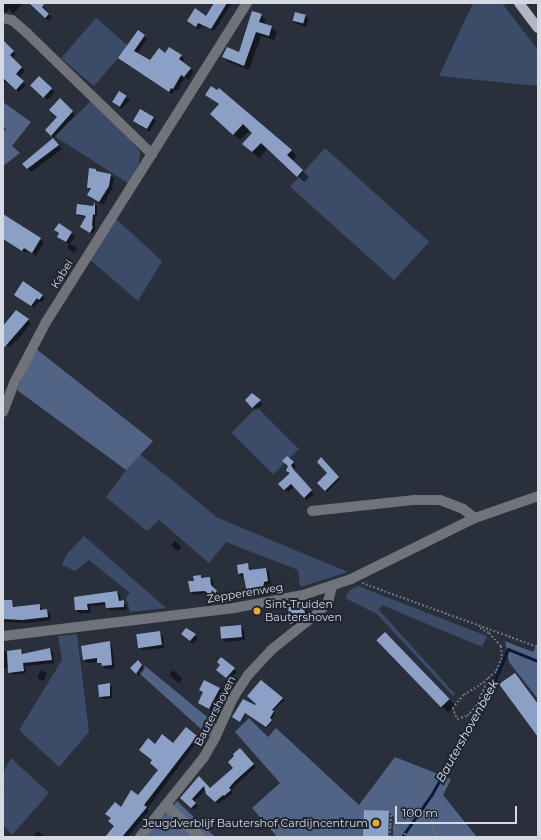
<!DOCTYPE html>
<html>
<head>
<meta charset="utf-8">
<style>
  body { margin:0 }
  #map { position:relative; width:541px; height:840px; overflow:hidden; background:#292f3b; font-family:Montserrat,sans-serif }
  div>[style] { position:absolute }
  .green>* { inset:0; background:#3c4b68; transform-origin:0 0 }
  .forest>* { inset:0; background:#526486 }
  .shadow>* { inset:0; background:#0007; transform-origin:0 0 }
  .stream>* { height:2.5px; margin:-1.25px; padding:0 1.25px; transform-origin:1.25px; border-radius:1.25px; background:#0b1936 }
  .building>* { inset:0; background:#8ca0c6; transform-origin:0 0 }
  .path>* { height:1.5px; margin-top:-0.75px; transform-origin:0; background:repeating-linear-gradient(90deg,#6e737e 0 2px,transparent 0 4px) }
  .minor>* { height:10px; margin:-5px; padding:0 5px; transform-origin:5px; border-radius:5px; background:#70747a }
  .major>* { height:10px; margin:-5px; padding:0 5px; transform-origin:5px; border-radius:5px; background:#b1b7c4 }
  .dots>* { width:11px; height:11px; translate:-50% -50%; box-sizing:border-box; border:2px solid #202631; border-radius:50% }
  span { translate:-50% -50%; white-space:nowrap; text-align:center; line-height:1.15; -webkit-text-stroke:4px #202631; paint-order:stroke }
  .street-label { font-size:11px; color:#d5d9e1 }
  .poi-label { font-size:11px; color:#d5d9e1 }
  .left { translate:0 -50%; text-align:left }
  .right { translate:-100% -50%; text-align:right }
  .water-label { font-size:12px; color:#d7e4fc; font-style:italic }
  .frame { position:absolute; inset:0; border:4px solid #d5d9e1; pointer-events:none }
  .scale { position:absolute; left:395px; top:806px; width:122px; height:18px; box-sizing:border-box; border:2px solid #d5d9e1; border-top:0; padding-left:5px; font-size:12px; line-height:14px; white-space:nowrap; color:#d5d9e1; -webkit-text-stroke:3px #202631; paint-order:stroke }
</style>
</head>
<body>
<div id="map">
  <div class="green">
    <i style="clip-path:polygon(473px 3px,502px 3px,538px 50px,538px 86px,439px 76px)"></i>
    <i style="left:96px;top:18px;width:43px;height:53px;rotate:41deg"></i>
    <i style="clip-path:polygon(91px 101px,132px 141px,140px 152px,139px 164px,128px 183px,54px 136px)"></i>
    <i style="left:325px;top:148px;width:140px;height:52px;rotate:42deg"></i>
    <i style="clip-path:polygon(115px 218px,162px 261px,138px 301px,89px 259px)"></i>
    <i style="left:257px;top:407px;width:59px;height:36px;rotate:45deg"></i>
    <i style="clip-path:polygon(140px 454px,218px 518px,348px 572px,300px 587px,298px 570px,226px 542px,209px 563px,159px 520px,147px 531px,106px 497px,126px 470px)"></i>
    <i style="clip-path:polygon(84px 536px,166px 608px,130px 612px,126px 597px,130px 593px,89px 560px,75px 571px,62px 565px,67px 554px)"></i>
    <i style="clip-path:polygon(358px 586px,487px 636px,482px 647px,382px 605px,379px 610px,455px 694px,453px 696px,377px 614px,345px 598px,350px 590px)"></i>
    <i style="clip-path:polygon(77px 634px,89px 732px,59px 767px,19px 730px,62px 660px,58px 636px)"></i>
    <i style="clip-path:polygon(11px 758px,49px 793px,12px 835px,3px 825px,3px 793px,5px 789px,3px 787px,3px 773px)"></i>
  </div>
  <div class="forest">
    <i style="clip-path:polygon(3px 102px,31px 122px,12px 146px,20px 153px,3px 166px)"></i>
    <i style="clip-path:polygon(35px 348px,153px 441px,126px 470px,17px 390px)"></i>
    <i style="clip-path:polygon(505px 641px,533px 652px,538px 642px,538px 699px,509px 662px)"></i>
    <i style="clip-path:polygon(145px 666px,217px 725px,211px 738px,139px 673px)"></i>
    <i style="clip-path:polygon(249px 718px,268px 737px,276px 728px,359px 805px,395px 757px,451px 779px,443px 795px,477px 837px,277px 837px,252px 808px,280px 783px,235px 732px)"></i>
    <i style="clip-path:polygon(177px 801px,215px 837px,150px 837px,147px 835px)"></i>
  </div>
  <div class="shadow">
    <i style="clip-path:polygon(3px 3px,23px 3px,13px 14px,9px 9px,5px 13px,3px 12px)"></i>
    <i style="clip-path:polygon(30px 3px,40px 3px,52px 17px,48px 21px)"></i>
    <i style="clip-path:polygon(215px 3px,232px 3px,214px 31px,202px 26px,199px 30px,188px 21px,206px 17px)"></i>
    <i style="clip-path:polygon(296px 13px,306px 16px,309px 19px,306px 27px,297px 24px,293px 21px)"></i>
    <i style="clip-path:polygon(261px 15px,266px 20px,264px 25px,271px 27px,277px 32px,274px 40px,261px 36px,249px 70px,229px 62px,224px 57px,239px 54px)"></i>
    <i style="clip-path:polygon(144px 36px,147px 39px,137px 54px,150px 62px,165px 54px,181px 56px,184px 59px,182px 63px,194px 72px,188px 80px,185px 77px,177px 91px,175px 90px,172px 94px,120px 58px)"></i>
    <i style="clip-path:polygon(3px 42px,16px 54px,12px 59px,25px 70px,19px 78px,26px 85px,19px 92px,8px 81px,6px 83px,3px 81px)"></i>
    <i style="left:39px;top:77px;width:22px;height:11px;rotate:43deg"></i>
    <i style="clip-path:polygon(119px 92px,130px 100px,121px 109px,112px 101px)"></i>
    <i style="clip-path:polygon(206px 95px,291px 150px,297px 156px,292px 161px,309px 177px,304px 182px,267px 149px,259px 158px,250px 150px,253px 133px,250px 130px,240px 140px,217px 120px,219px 105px)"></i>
    <i style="clip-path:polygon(60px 100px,75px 115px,54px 138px,46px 130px,58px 117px)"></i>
    <i style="clip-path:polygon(153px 118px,156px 121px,149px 132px,134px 121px)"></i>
    <i style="clip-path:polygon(3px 126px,6px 129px,3px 132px)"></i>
    <i style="clip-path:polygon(56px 142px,62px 149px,31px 172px,27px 168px)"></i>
    <i style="clip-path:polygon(95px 170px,98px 173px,110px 175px,114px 178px,112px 189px,103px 205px,91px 198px,91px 190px,88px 188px)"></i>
    <i style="clip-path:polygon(95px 204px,97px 206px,97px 216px,95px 216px,95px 230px,92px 234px,84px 229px,87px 217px,79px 216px,77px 214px,93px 207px)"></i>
    <i style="clip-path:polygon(3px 215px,44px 242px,36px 256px,28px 250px,26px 253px,3px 239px)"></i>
    <i style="clip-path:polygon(59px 225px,75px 236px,70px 244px,77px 248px,74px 253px,67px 248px,69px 245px,58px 237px,60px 234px,56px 230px)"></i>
    <i style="clip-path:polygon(15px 295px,42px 295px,45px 298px,42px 302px,40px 301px,34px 308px)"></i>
    <i style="clip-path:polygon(28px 320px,31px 323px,17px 341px,16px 340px,10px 347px,7px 345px,3px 350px,3px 324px,5px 325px)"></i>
    <i style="clip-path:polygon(247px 400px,260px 401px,263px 404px,256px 410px)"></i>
    <i style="clip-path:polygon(287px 457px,296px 466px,294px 469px,296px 474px,314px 494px,307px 500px,295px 486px,288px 492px,280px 484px,290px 474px,287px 471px,289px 466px)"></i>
    <i style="clip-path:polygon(321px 459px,340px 479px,327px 492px,318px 483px,328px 473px)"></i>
    <i style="left:175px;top:541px;width:9px;height:6px;rotate:41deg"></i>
    <i style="clip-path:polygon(248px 565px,252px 570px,266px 569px,269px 572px,271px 584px,266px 585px,266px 592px,262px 593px,262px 594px,251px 596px,248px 592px,245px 576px,242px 577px,239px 574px)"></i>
    <i style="clip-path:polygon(201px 576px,203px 579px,210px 578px,213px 581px,214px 589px,220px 595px,216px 599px,209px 593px,194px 595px,191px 592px,195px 582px)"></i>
    <i style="clip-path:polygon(117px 592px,120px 595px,121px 602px,126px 605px,127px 610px,110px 610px,106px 605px,90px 606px,91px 613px,79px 613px,76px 610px,75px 598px)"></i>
    <i style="clip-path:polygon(12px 601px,15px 607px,39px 605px,43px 610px,47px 610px,50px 613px,51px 620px,26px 623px,5px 622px,3px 619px,3px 606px)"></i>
    <i style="clip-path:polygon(303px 606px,307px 609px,308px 618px,295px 627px,291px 623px)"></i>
    <i style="clip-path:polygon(240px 626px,244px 630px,245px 640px,225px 642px,222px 639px)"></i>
    <i style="clip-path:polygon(186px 629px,198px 638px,193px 644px,182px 634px)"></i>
    <i style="clip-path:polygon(160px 633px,163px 636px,164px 648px,142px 650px,139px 647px)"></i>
    <i style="left:385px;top:633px;width:101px;height:10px;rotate:46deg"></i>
    <i style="clip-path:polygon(109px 642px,112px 645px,115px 668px,106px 669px,98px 662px,87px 663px,84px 660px)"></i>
    <i style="clip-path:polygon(50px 649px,53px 652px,54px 663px,25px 666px,26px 673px,12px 675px,9px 668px,3px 669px,3px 652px,21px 650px,24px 654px)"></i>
    <i style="left:138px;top:662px;width:10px;height:9px;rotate:45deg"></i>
    <i style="clip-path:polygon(234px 669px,237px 672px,229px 680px,221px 673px)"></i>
    <i style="left:41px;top:670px;width:7px;height:9px;rotate:27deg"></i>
    <i style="left:173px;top:670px;width:13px;height:6px;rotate:42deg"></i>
    <i style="clip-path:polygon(261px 682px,284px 700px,273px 711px,275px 713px,271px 720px,272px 722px,267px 728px,246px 714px,241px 722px,234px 718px,255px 706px)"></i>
    <i style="clip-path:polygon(109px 684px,112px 687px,112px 698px,103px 699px,100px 696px)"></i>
    <i style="clip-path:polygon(220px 688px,223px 692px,213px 712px,199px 703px,203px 693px,200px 690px)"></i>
    <i style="clip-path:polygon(196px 736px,199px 739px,147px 809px,149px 811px,128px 837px,106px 837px,115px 826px,121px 808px,138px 797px,159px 770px,153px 761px,155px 745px,174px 744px)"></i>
    <i style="clip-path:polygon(240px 750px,256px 767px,237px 784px,231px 791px,233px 793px,218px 804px,207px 794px,206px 789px,194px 802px,198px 806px,194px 810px,181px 798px,199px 778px,210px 789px,234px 768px)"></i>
    <i style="clip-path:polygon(365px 811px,389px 812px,394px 817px,393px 837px,364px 837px)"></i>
    <i style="clip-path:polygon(38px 831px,44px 837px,33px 837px)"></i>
  </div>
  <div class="stream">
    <i style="left:402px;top:837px;width:52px;rotate:-55.1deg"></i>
    <i style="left:432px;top:794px;width:120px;rotate:-60.7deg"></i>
    <i style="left:491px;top:689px;width:43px;rotate:-67deg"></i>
    <i style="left:508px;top:649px;width:32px;rotate:22deg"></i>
  </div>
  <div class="building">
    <i style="clip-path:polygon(29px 3px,45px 3px,42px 7px,49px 14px,45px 18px)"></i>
    <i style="clip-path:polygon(214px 3px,227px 3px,211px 29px,198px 23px,196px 27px,187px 21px,195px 8px,206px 16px)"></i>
    <i style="clip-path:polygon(252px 11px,262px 14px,259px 22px,272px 26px,269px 36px,256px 32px,244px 66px,222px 57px,227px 47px,239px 52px)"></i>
    <i style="left:295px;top:12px;width:11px;height:9px;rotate:15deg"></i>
    <i style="clip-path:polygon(138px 30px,145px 35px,134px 51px,150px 60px,159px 48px,165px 53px,169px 47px,182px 55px,179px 59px,191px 68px,184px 77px,181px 75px,173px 89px,171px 88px,169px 92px,118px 58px)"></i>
    <i style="clip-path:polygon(3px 40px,14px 51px,10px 55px,22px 67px,16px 74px,24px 81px,16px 90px,3px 78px)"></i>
    <i style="left:39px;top:76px;width:18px;height:13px;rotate:43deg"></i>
    <i style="clip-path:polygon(211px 86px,217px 90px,219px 88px,292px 150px,287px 155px,303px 170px,297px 177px,261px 143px,252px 152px,242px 144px,252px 133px,243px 124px,233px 135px,210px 114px,219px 104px,205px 95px)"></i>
    <i style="left:119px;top:91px;width:9px;height:13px;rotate:32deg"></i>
    <i style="clip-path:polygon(60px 98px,73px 111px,51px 136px,45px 130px,57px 117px,49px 110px)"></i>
    <i style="left:140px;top:109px;width:16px;height:14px;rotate:30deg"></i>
    <i style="clip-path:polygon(53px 138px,59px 145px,27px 169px,22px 164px)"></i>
    <i style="clip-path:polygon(89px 168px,96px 169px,96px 171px,111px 174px,109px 186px,99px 202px,87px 195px,91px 188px,87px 188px)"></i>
    <i style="clip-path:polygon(95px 202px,95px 215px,93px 214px,92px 226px,93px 227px,90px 233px,80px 227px,86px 216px,76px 214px,77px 204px,93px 206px)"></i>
    <i style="clip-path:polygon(3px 214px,41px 238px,32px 253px,24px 248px,22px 251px,3px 239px)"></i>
    <i style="clip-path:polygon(59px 223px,72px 232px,66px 242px,57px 237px,59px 233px,54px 230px)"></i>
    <i style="clip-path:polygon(23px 281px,43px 295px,39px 300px,37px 298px,31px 306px,14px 295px)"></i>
    <i style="clip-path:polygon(16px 310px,29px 319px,3px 349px,3px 326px)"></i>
    <i style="clip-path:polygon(252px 393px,261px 400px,252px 408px,245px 400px)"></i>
    <i style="clip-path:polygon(287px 456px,294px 462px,291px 465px,294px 470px,312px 490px,304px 498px,291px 484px,284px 490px,278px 484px,290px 473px,286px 471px,288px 466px,282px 461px)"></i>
    <i style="clip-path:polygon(321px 457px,339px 477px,325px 491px,317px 483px,327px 473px,317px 462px)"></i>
    <i style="clip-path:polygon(248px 563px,249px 570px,266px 568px,268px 581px,264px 582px,263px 589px,259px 590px,260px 592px,247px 593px,243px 573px,238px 574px,237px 565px)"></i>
    <i style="clip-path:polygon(201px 575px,201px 578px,210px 577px,211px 585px,217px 591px,212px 597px,205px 591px,190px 592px,188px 581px,194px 581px,193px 576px)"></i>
    <i style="clip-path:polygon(117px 591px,119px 601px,124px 600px,124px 607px,106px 608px,105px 602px,87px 604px,88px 610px,75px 610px,74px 597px)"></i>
    <i style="clip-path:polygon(4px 600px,12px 600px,13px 607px,40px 604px,40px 610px,47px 609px,48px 617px,22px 620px,3px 619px)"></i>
    <i style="clip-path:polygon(304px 605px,305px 615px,294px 623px,290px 624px,288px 606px)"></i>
    <i style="left:241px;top:625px;width:12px;height:21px;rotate:85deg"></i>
    <i style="clip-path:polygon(186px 628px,196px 634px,190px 641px,181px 634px)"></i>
    <i style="left:160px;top:631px;width:14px;height:24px;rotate:82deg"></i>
    <i style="left:385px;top:632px;width:93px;height:12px;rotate:46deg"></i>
    <i style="clip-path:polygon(110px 641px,112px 665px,102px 666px,101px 663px,97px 663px,97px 658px,83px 660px,81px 646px)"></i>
    <i style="clip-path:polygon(50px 648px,52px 660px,23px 663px,24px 671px,8px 673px,7px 651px,21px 649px,22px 654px)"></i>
    <i style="clip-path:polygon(221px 657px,235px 668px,226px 678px,216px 670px,220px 665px,217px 662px)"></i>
    <i style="clip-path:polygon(138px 660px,142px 665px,136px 674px,130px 668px)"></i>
    <i style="clip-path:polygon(515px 673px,538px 704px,538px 737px,499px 684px)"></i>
    <i style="clip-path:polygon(204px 680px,220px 688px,209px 709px,198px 703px,203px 692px,199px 690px)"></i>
    <i style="clip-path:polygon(261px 680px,283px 698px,272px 710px,274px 711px,270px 718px,272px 720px,266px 727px,245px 713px,240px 722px,232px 717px,243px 699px,255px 705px,256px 704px,247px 696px)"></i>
    <i style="clip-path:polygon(110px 683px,110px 696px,99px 697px,98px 685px)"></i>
    <i style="clip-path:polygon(186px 727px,197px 736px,144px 805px,147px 807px,122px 837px,105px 837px,114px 826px,108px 821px,111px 818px,105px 814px,115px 802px,121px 807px,131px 790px,138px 795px,158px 770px,150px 763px,152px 760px,139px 750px,148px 738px,155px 744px,162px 734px,173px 743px)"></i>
    <i style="clip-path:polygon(240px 748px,254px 764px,235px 781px,229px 788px,231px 790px,224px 796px,223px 795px,215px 802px,206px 794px,204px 786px,192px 799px,196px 803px,191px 808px,180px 798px,199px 776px,210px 788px,233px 768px,228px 762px,234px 756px,233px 754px)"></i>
    <i style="left:364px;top:810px;width:25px;height:27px;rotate:2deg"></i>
  </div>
  <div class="path">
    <i style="left:362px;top:583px;width:187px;rotate:20deg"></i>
    <i style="left:480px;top:628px;width:10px;rotate:29deg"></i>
    <i style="left:489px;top:633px;width:18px;rotate:47deg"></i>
    <i style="left:501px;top:646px;width:12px;rotate:85deg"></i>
    <i style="left:502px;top:658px;width:15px;rotate:113deg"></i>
    <i style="left:496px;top:672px;width:11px;rotate:139deg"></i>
    <i style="left:488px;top:679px;width:11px;rotate:142deg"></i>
    <i style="left:479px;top:686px;width:17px;rotate:149deg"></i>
    <i style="left:464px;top:695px;width:17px;rotate:130deg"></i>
    <i style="left:453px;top:708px;width:12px;rotate:70deg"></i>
    <i style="left:457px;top:719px;width:10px;rotate:-17deg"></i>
    <i style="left:467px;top:716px;width:13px;rotate:-48deg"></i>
    <i style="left:476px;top:706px;width:30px;rotate:-66deg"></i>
    <i style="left:424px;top:811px;width:13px;rotate:51deg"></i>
    <i style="left:432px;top:821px;width:16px;rotate:76deg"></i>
    <i style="left:390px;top:826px;width:24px;rotate:28deg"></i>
    <i style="left:389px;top:837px;width:25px;rotate:-85deg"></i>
  </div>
  <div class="minor">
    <i style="left:3px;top:18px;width:9px;rotate:13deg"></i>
    <i style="left:12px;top:20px;width:21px;rotate:41deg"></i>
    <i style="left:28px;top:34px;width:173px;rotate:44.1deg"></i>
    <i style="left:3px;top:412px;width:31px;rotate:-69deg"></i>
    <i style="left:14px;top:383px;width:69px;rotate:-62.3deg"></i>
    <i style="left:46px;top:322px;width:377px;rotate:-57.8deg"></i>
    <i style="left:312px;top:511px;width:103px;rotate:-6.2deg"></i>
    <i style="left:414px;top:500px;width:26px"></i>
    <i style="left:440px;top:500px;width:25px;rotate:21deg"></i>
    <i style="left:463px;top:509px;width:15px;rotate:37deg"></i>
    <i style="left:3px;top:636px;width:233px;rotate:-6.9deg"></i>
    <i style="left:234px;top:608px;width:70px;rotate:-10.7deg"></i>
    <i style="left:303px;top:595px;width:51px;rotate:-18.4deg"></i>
    <i style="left:351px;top:579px;width:138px;rotate:-26.2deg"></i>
    <i style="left:475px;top:518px;width:67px;rotate:-19.2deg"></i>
    <i style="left:166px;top:805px;width:47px;rotate:43.3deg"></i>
    <i style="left:140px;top:837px;width:102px;rotate:-51.3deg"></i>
    <i style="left:204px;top:757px;width:22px;rotate:-60deg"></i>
    <i style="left:215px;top:738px;width:44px;rotate:-65.8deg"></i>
    <i style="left:233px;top:698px;width:27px;rotate:-57deg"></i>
    <i style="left:248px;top:675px;width:34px;rotate:-47deg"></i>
    <i style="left:271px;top:650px;width:61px;rotate:-38.4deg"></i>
    <i style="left:319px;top:612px;width:13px;rotate:-48deg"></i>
    <i style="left:328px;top:602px;width:16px;rotate:-75deg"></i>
  </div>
  <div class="major">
    <i style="left:519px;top:3px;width:31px;rotate:53deg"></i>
  </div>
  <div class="dots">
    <i style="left:257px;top:611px;background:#e4ae35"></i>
    <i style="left:376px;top:823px;background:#e4ae35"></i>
  </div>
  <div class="street-label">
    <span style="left:62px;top:274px;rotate:-58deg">Kabei</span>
    <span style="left:245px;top:593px;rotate:-9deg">Zepperenweg</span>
    <span style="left:215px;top:711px;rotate:-63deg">Bautershoven</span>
  </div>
  <div class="poi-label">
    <span class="left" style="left:265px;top:611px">Sint-Truiden<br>Bautershoven</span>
    <span class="right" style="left:368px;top:823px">Jeugdverblijf Bautershof Cardijncentrum</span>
  </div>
  <div class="water-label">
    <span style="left:467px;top:731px;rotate:-61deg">Bautershovenbeek</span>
  </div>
  <div class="frame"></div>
  <div class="scale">100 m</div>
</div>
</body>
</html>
